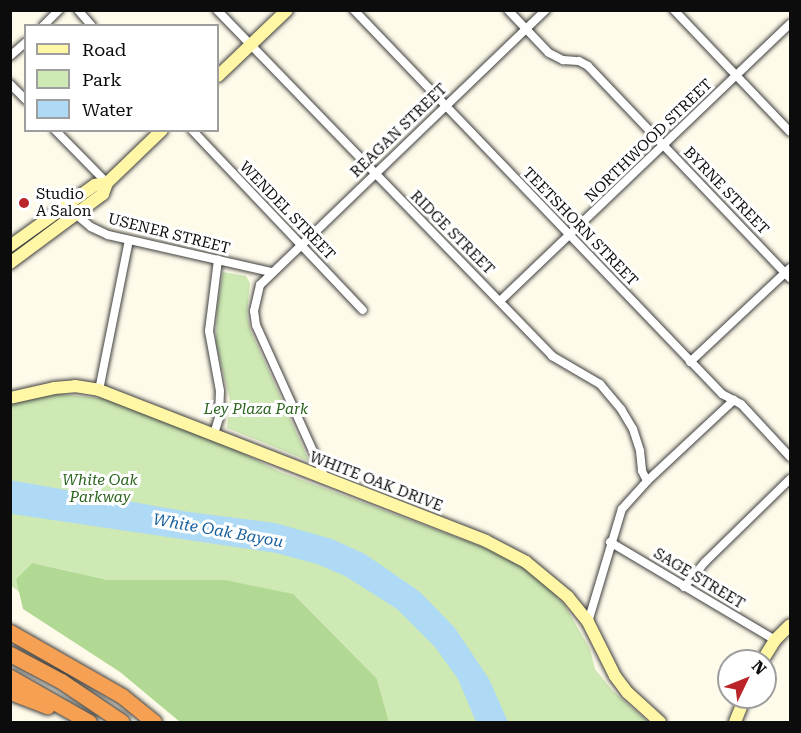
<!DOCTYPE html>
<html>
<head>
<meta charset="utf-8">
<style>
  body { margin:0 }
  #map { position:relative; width:801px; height:733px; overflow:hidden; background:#fffbea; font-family:"Roboto Serif",serif }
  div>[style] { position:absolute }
  .green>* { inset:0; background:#cee9b4 }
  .forest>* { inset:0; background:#b2d994 }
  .water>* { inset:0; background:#afdaf6 }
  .roads { filter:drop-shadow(0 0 2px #3f3f3f) drop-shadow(0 0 2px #3f3f3f) }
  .street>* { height:8px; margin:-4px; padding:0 4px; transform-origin:4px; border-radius:4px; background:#fff }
  .secondary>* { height:12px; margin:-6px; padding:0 6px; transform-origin:6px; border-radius:6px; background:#fff7a5 }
  .highway>* { height:15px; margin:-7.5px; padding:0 7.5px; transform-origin:7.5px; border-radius:7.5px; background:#f5a052 }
  .dots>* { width:16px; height:16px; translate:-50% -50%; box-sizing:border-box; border:3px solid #fff; border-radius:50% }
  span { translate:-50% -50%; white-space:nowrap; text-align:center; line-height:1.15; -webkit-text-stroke:6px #fff; paint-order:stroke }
  .street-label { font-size:15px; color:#0c0c0c }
  .poi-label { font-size:15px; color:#0c0c0c }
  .left { translate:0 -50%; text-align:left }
  .park-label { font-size:15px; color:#29631c; font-style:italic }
  .water-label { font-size:16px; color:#155f9d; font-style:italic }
  .frame { position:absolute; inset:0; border:12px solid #0c0c0c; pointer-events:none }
  .legend { position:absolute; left:24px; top:24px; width:195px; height:108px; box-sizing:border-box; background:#fff; border:2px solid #9e9e9e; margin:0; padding:8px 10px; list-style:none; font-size:18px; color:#0c0c0c }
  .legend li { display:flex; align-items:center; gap:12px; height:30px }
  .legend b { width:30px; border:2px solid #9e9e9e }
  .north { position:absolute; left:717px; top:649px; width:60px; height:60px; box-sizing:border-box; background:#fff; border:2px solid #9e9e9e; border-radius:50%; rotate:47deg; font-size:16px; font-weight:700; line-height:24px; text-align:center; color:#0c0c0c }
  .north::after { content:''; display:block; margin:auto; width:21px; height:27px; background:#bb2428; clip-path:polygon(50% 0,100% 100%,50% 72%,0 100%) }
</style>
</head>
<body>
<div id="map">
  <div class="green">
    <i style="clip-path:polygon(223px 272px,246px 276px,250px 283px,247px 314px,250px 329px,309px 461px,227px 428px,230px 400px,216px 343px,217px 308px)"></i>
    <i style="clip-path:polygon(58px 394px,109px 399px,232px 448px,278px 471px,496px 552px,518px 564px,539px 579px,564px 604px,590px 649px,595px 669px,612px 690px,648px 722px,389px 722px,377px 679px,225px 580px,108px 580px,32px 563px,16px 579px,22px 594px,11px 586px,10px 403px)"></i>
  </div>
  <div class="forest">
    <i style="clip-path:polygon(32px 563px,108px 580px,225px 580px,293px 594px,377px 679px,389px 722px,180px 722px,120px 672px,23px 609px,16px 579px)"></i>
  </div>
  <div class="water">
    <i style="clip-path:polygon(10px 480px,189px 512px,275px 523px,332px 539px,365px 554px,420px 592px,455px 628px,489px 679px,508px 722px,476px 722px,458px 679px,435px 647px,397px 609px,345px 576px,317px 564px,276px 553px,12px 514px)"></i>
  </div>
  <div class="roads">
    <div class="street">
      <i style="left:78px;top:10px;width:21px;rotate:49deg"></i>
      <i style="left:217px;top:10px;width:482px;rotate:45.9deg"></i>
      <i style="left:552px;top:356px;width:56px;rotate:30.3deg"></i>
      <i style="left:600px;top:384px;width:33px;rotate:50deg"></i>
      <i style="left:621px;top:409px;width:23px;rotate:59deg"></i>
      <i style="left:633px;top:429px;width:23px;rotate:72deg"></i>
      <i style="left:640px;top:451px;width:20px;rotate:84deg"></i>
      <i style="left:642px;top:471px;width:11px;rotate:63deg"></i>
      <i style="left:354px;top:10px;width:532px;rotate:46.22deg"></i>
      <i style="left:722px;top:394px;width:21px;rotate:28deg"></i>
      <i style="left:741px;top:404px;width:72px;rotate:47.2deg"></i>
      <i style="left:508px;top:10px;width:59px;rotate:46.4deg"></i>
      <i style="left:549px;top:53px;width:16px;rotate:27deg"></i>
      <i style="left:563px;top:60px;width:16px;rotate:4deg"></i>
      <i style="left:579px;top:61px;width:10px;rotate:29deg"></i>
      <i style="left:588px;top:66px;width:293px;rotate:46.4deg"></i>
      <i style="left:674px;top:10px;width:168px;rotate:46.4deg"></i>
      <i style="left:43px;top:26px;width:23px;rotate:-45deg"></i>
      <i style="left:10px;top:56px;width:21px;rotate:-41deg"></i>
      <i style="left:10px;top:84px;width:23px;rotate:45deg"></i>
      <i style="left:55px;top:130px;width:74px;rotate:45.5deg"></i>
      <i style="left:192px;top:130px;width:248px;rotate:46.5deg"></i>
      <i style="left:73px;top:212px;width:23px;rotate:40deg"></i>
      <i style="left:91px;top:227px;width:19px;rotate:25deg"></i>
      <i style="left:108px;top:235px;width:167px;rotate:12.8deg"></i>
      <i style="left:500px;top:301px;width:401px;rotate:-43.7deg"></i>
      <i style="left:690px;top:362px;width:137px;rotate:-43.2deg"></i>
      <i style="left:99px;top:390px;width:153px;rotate:-78.7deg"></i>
      <i style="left:214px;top:434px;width:17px;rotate:-73deg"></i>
      <i style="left:219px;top:418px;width:27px;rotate:-88deg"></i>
      <i style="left:220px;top:391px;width:61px;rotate:-100.4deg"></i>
      <i style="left:209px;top:331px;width:72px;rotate:-82.8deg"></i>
      <i style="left:326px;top:480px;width:170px;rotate:-114.3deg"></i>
      <i style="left:256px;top:325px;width:14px;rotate:-98deg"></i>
      <i style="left:254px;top:311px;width:27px;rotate:-77deg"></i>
      <i style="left:260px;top:285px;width:397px;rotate:-43.9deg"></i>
      <i style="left:610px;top:542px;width:192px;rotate:30.7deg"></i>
      <i style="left:684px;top:587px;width:33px;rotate:-50deg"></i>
      <i style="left:705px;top:562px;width:119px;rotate:-44.3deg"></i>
      <i style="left:588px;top:622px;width:118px;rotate:-73.3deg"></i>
      <i style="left:622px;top:509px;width:38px;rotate:-48deg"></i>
      <i style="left:647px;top:481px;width:119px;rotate:-43deg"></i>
    </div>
    <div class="secondary">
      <i style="left:218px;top:76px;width:95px;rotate:-43.7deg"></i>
      <i style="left:10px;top:246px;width:105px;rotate:-35.7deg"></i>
      <i style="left:95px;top:185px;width:12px;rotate:-9deg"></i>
      <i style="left:10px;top:263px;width:116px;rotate:-36.6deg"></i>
      <i style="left:103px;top:194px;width:12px;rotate:-70deg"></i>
      <i style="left:107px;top:183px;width:76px;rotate:-43.9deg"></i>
      <i style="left:10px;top:398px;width:45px;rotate:-12.8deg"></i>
      <i style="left:54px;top:388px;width:21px;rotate:-5deg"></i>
      <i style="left:75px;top:386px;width:24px;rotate:9deg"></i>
      <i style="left:99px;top:390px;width:415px;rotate:21.3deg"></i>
      <i style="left:486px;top:541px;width:45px;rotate:27.7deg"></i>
      <i style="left:526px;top:562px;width:55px;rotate:39.8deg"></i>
      <i style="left:568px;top:597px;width:32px;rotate:51deg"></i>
      <i style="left:588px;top:622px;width:60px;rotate:63.4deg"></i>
      <i style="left:615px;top:676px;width:21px;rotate:53deg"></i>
      <i style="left:628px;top:693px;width:43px;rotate:42.2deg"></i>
      <i style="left:762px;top:661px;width:25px;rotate:-58deg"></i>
      <i style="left:775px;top:640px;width:21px;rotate:-45deg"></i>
      <i style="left:735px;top:722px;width:27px;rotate:-68deg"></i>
    </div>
    <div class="highway">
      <i style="left:10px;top:632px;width:129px;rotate:29.7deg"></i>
      <i style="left:122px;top:696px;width:41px;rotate:39.1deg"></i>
      <i style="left:10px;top:654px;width:58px;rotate:27.9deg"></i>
      <i style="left:61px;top:681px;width:73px;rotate:33.9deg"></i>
      <i style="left:10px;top:677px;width:91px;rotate:29.7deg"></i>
      <i style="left:10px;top:692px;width:40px;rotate:21deg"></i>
    </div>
  </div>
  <div class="dots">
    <i style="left:24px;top:203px;background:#bb2428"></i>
  </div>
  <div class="street-label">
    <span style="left:399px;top:131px;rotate:-44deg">REAGAN STREET</span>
    <span style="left:649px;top:141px;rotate:-44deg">NORTHWOOD STREET</span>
    <span style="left:726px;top:191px;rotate:46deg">BYRNE STREET</span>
    <span style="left:287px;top:211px;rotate:46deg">WENDEL STREET</span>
    <span style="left:580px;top:227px;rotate:46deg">TEETSHORN STREET</span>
    <span style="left:452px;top:233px;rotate:45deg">RIDGE STREET</span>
    <span style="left:169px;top:234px;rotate:14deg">USENER STREET</span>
    <span style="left:376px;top:482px;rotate:21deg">WHITE OAK DRIVE</span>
    <span style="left:699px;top:579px;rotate:31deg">SAGE STREET</span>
  </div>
  <div class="poi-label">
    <span class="left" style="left:36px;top:203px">Studio<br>A Salon</span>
  </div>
  <div class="park-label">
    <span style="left:256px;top:410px">Ley Plaza Park</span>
    <span style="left:100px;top:489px">White Oak<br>Parkway</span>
  </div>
  <div class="water-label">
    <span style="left:218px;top:531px;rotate:10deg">White Oak Bayou</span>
  </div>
  <div class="frame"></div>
  <ul class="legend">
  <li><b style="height:8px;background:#fff7a5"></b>Road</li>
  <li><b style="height:16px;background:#cee9b4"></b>Park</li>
  <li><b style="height:16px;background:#afdaf6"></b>Water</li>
  </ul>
  <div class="north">N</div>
</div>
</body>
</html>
